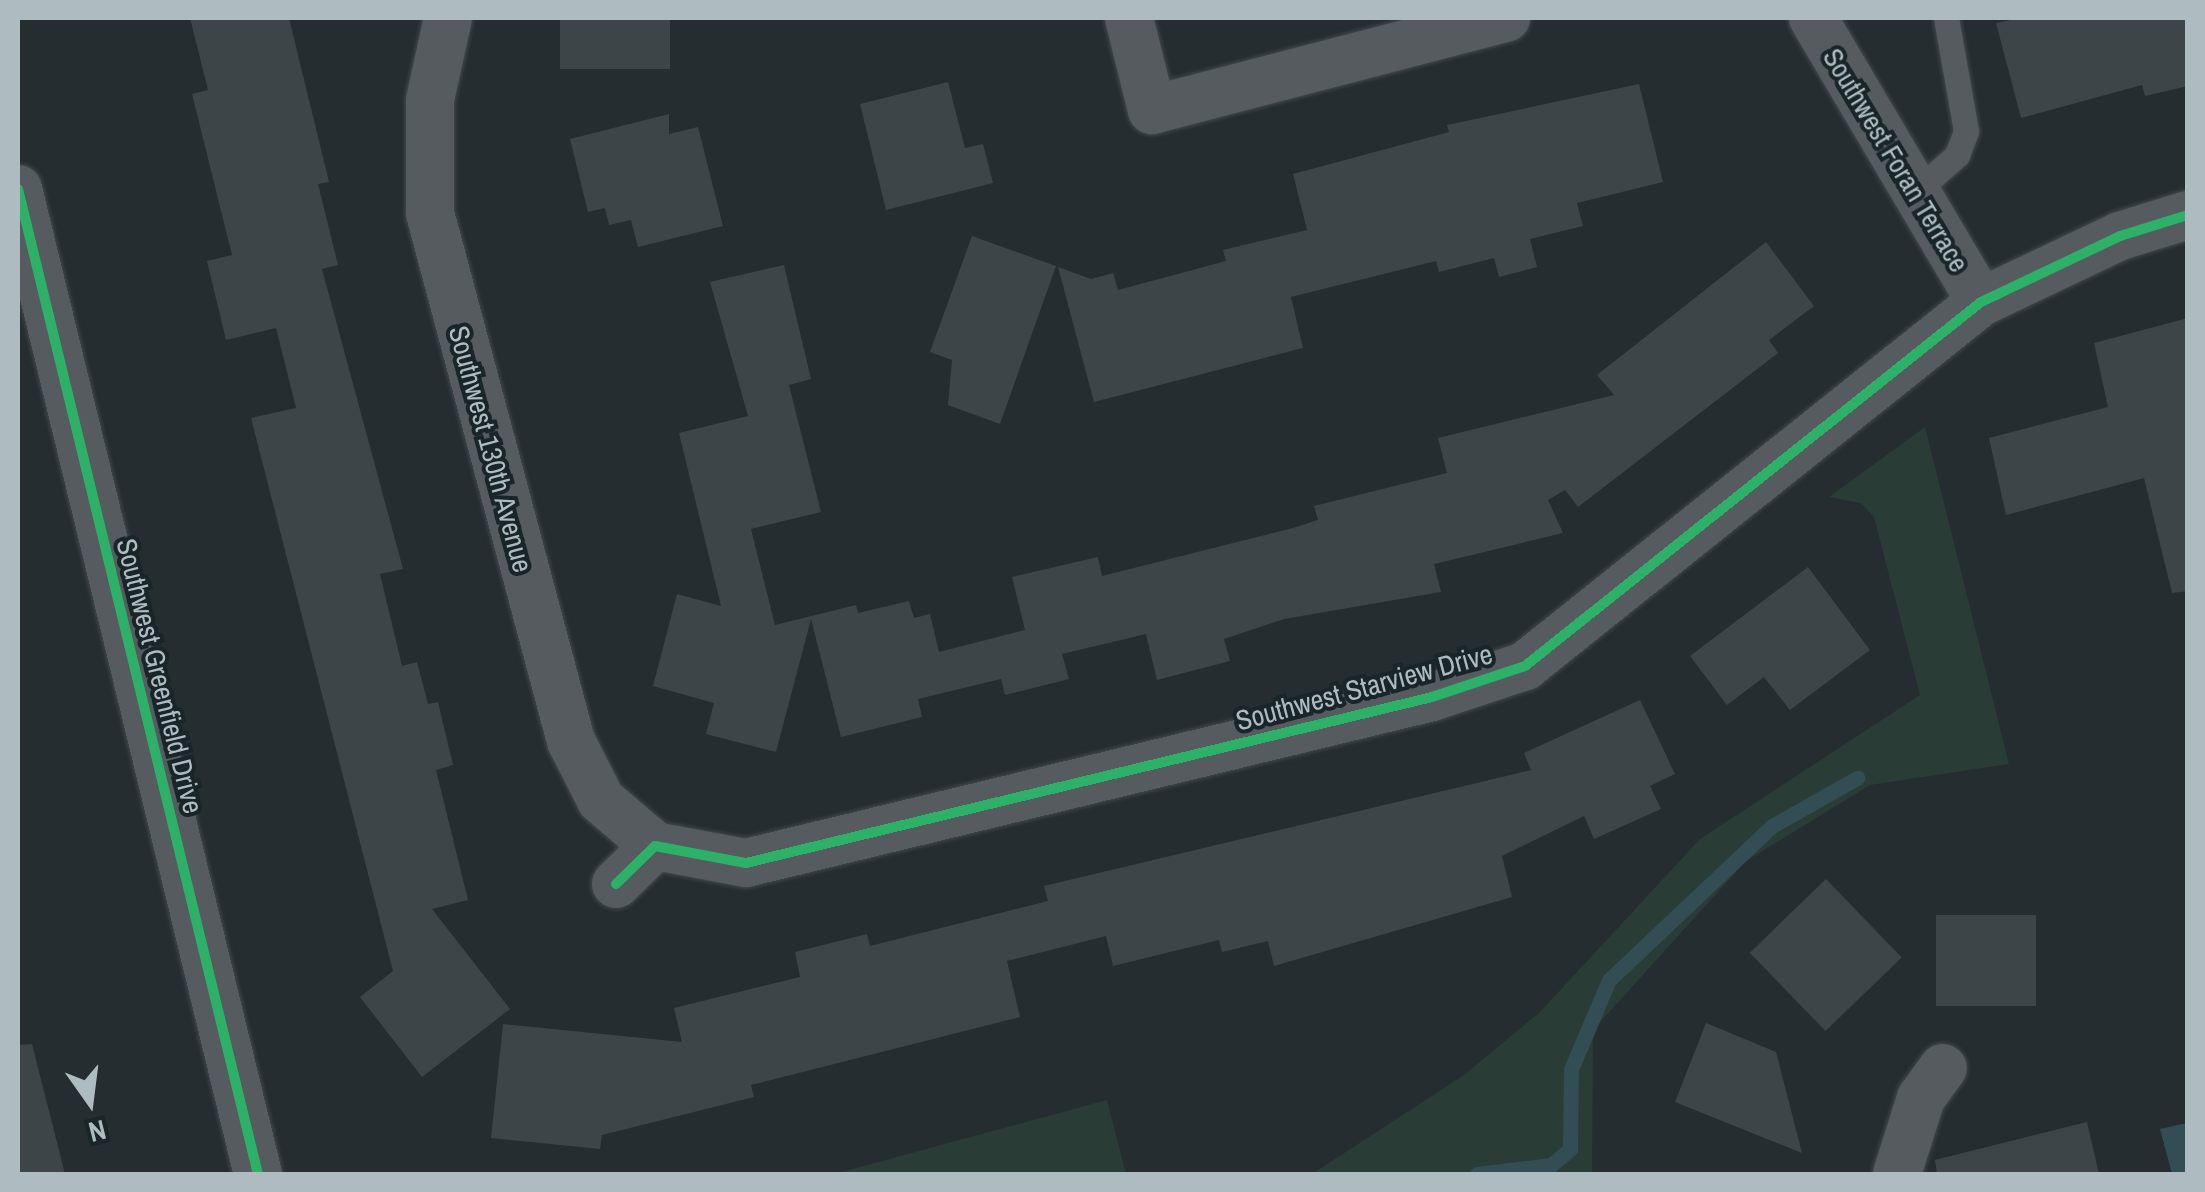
<!DOCTYPE html>
<html>
<head>
<meta charset="utf-8">
<style>
  body { margin:0 }
  #map { position:relative; width:2205px; height:1192px; overflow:hidden; background:#252d30; font-family:"Archivo Narrow",sans-serif }
  div>[style] { position:absolute }
  .green>* { inset:0; background:#293c35 }
  .water>* { inset:0; background:#334d54 }
  .stream>* { height:15px; margin:-7.5px; padding:0 7.5px; transform-origin:7.5px; border-radius:7.5px; background:#334d54 }
  .building>* { inset:0; background:#3e4548; transform-origin:0 0 }
  .roads { filter:drop-shadow(0 0 2px #42484b) drop-shadow(0 0 2px #42484b) }
  .lane>* { height:25px; margin:-12.5px; padding:0 12.5px; transform-origin:12.5px; border-radius:12.5px; background:#555b5e }
  .street>* { height:48px; margin:-24px; padding:0 24px; transform-origin:24px; border-radius:24px; background:#555b5e }
  .cycleway>* { height:10px; margin:-5px; padding:0 5px; transform-origin:5px; border-radius:5px; background:#2db169 }
  span { translate:-50% -50%; white-space:nowrap; text-align:center; line-height:1.15; -webkit-text-stroke:8px #192529; paint-order:stroke }
  .street-label { font-size:28px; color:#aebcc2 }
  .frame { position:absolute; inset:0; border:20px solid #aebcc2; pointer-events:none }
  .north { position:absolute; left:40px; top:1052px; width:100px; height:100px; -webkit-text-stroke:8px #192529; paint-order:stroke; rotate:166deg; font-size:28px; font-weight:700; line-height:40px; text-align:center; color:#aebcc2 }
  .north::after { content:''; display:block; margin:auto; width:35px; height:45px; background:#aebcc2; clip-path:polygon(50% 0,100% 100%,50% 72%,0 100%) }
</style>
</head>
<body>
<div id="map">
  <div class="green">
    <i style="clip-path:polygon(1925px 427px,2009px 764px,1870px 785px,1746px 861px,1593px 1030px,1592px 1174px,1312px 1174px,1464px 1075px,1540px 1012px,1700px 839px,1920px 695px,1874px 517px,1861px 503px,1829px 497px)"></i>
    <i style="clip-path:polygon(1107px 1100px,1126px 1174px,834px 1174px)"></i>
  </div>
  <div class="water">
    <i style="clip-path:polygon(2187px 1123px,2187px 1174px,2172px 1174px,2160px 1129px)"></i>
  </div>
  <div class="stream">
    <i style="left:1477px;top:1174px;width:75px;rotate:-6.9deg"></i>
    <i style="left:1551px;top:1165px;width:25px;rotate:-40deg"></i>
    <i style="left:1570px;top:1149px;width:80px;rotate:-89.3deg"></i>
    <i style="left:1571px;top:1069px;width:97px;rotate:-66.9deg"></i>
    <i style="left:1609px;top:980px;width:224px;rotate:-43.4deg"></i>
    <i style="left:1772px;top:826px;width:98px;rotate:-29.5deg"></i>
  </div>
  <div class="building">
    <i style="clip-path:polygon(190px 18px,289px 18px,329px 182px,318px 184px,338px 265px,322px 269px,403px 569px,380px 574px,402px 666px,417px 662px,428px 704px,438px 702px,453px 765px,436px 770px,468px 900px,432px 909px,510px 1009px,422px 1077px,360px 997px,393px 971px,251px 418px,296px 408px,276px 328px,226px 340px,207px 261px,232px 255px,192px 94px,208px 90px)"></i>
    <i style="left:560px;top:18px;width:110px;height:51px"></i>
    <i style="clip-path:polygon(2020px 18px,2188px 18px,2188px 86px,2145px 96px,2142px 85px,2021px 118px,1996px 23px)"></i>
    <i style="clip-path:polygon(948px 82px,965px 148px,983px 144px,993px 183px,886px 210px,860px 104px)"></i>
    <i style="clip-path:polygon(1639px 84px,1663px 182px,1577px 203px,1583px 226px,1530px 239px,1537px 267px,1499px 277px,1494px 258px,1439px 272px,1436px 261px,1291px 297px,1303px 348px,1094px 402px,1058px 267px,1091px 279px,1113px 273px,1118px 290px,1226px 261px,1223px 250px,1307px 230px,1293px 174px,1449px 132px,1447px 125px)"></i>
    <i style="clip-path:polygon(669px 114px,669px 134px,698px 127px,723px 226px,638px 247px,631px 220px,609px 225px,605px 208px,588px 212px,570px 139px)"></i>
    <i style="clip-path:polygon(972px 236px,1056px 266px,1000px 424px,948px 405px,952px 360px,930px 352px)"></i>
    <i style="clip-path:polygon(1766px 242px,1814px 306px,1769px 340px,1778px 353px,1578px 507px,1565px 490px,1548px 500px,1563px 533px,1434px 564px,1441px 592px,1284px 619px,1224px 639px,1230px 661px,1157px 680px,1146px 634px,1062px 654px,1069px 679px,1005px 695px,1001px 679px,918px 699px,922px 717px,841px 737px,811px 619px,776px 752px,706px 734px,714px 703px,653px 686px,677px 594px,721px 606px,679px 433px,748px 416px,710px 282px,784px 265px,811px 379px,789px 385px,821px 512px,751px 529px,775px 625px,856px 605px,858px 613px,909px 601px,914px 618px,930px 614px,939px 652px,1025px 630px,1012px 577px,1098px 557px,1102px 576px,1293px 528px,1318px 520px,1314px 506px,1447px 473px,1438px 438px,1614px 395px,1597px 375px)"></i>
    <i style="clip-path:polygon(2188px 318px,2188px 591px,2172px 593px,2144px 478px,2006px 515px,1989px 438px,2108px 407px,2094px 343px)"></i>
    <i style="clip-path:polygon(1808px 567px,1870px 650px,1790px 710px,1764px 677px,1727px 705px,1690px 656px)"></i>
    <i style="clip-path:polygon(1640px 700px,1675px 774px,1650px 786px,1661px 809px,1594px 839px,1584px 816px,1502px 856px,1512px 897px,1274px 966px,1268px 941px,1222px 952px,1219px 940px,1113px 966px,1106px 936px,1007px 961px,1020px 1017px,751px 1085px,754px 1097px,602px 1135px,600px 1149px,491px 1138px,503px 1024px,682px 1042px,674px 1008px,800px 977px,795px 952px,867px 934px,870px 946px,1048px 901px,1044px 886px,1531px 770px,1524px 753px)"></i>
    <i style="left:1826px;top:879px;width:109px;height:106px;rotate:46deg"></i>
    <i style="left:1936px;top:915px;width:100px;height:91px"></i>
    <i style="clip-path:polygon(1706px 1023px,1776px 1052px,1802px 1153px,1675px 1102px)"></i>
    <i style="clip-path:polygon(32px 1044px,65px 1174px,18px 1174px,18px 1045px)"></i>
    <i style="clip-path:polygon(2087px 1122px,2099px 1174px,1937px 1174px,1935px 1160px)"></i>
  </div>
  <div class="roads">
    <div class="lane">
      <i style="left:1911px;top:196px;width:62px;rotate:-41.7deg"></i>
      <i style="left:1957px;top:155px;width:26px;rotate:-69deg"></i>
      <i style="left:1966px;top:131px;width:115px;rotate:-100deg"></i>
    </div>
    <div class="street">
      <i style="left:448px;top:18px;width:84px;rotate:102.4deg"></i>
      <i style="left:430px;top:100px;width:113px;rotate:90deg"></i>
      <i style="left:430px;top:213px;width:547px;rotate:75.05deg"></i>
      <i style="left:571px;top:741px;width:66px;rotate:63deg"></i>
      <i style="left:601px;top:800px;width:71px;rotate:40.4deg"></i>
      <i style="left:1129px;top:18px;width:95px;rotate:76deg"></i>
      <i style="left:1152px;top:110px;width:366px;rotate:-14.6deg"></i>
      <i style="left:1813px;top:18px;width:330px;rotate:59.4deg"></i>
      <i style="left:18px;top:189px;width:1014px;rotate:76.31deg"></i>
      <i style="left:616px;top:884px;width:54px;rotate:-44.3deg"></i>
      <i style="left:655px;top:846px;width:93px;rotate:10.6deg"></i>
      <i style="left:746px;top:863px;width:706px;rotate:-13.6deg"></i>
      <i style="left:1432px;top:697px;width:98px;rotate:-18.4deg"></i>
      <i style="left:1525px;top:666px;width:583px;rotate:-38.6deg"></i>
      <i style="left:1981px;top:302px;width:154px;rotate:-25.4deg"></i>
      <i style="left:2120px;top:236px;width:71px;rotate:-17.2deg"></i>
      <i style="left:1897px;top:1174px;width:80px;rotate:-72.5deg"></i>
      <i style="left:1921px;top:1098px;width:37px;rotate:-54deg"></i>
    </div>
  </div>
  <div class="cycleway">
    <i style="left:18px;top:189px;width:1014px;rotate:76.31deg"></i>
    <i style="left:616px;top:884px;width:54px;rotate:-44.3deg"></i>
    <i style="left:655px;top:846px;width:93px;rotate:10.6deg"></i>
    <i style="left:746px;top:863px;width:706px;rotate:-13.6deg"></i>
    <i style="left:1432px;top:697px;width:98px;rotate:-18.4deg"></i>
    <i style="left:1525px;top:666px;width:583px;rotate:-38.6deg"></i>
    <i style="left:1981px;top:302px;width:154px;rotate:-25.4deg"></i>
    <i style="left:2120px;top:236px;width:71px;rotate:-17.2deg"></i>
  </div>
  <div class="street-label">
    <span style="left:1896px;top:160px;rotate:59deg">Southwest Foran Terrace</span>
    <span style="left:491px;top:449px;rotate:75deg">Southwest 130th Avenue</span>
    <span style="left:160px;top:676px;rotate:76deg">Southwest Greenfield Drive</span>
    <span style="left:1364px;top:687px;rotate:-15deg">Southwest Starview Drive</span>
  </div>
  <div class="frame"></div>
  <div class="north">N</div>
</div>
</body>
</html>
